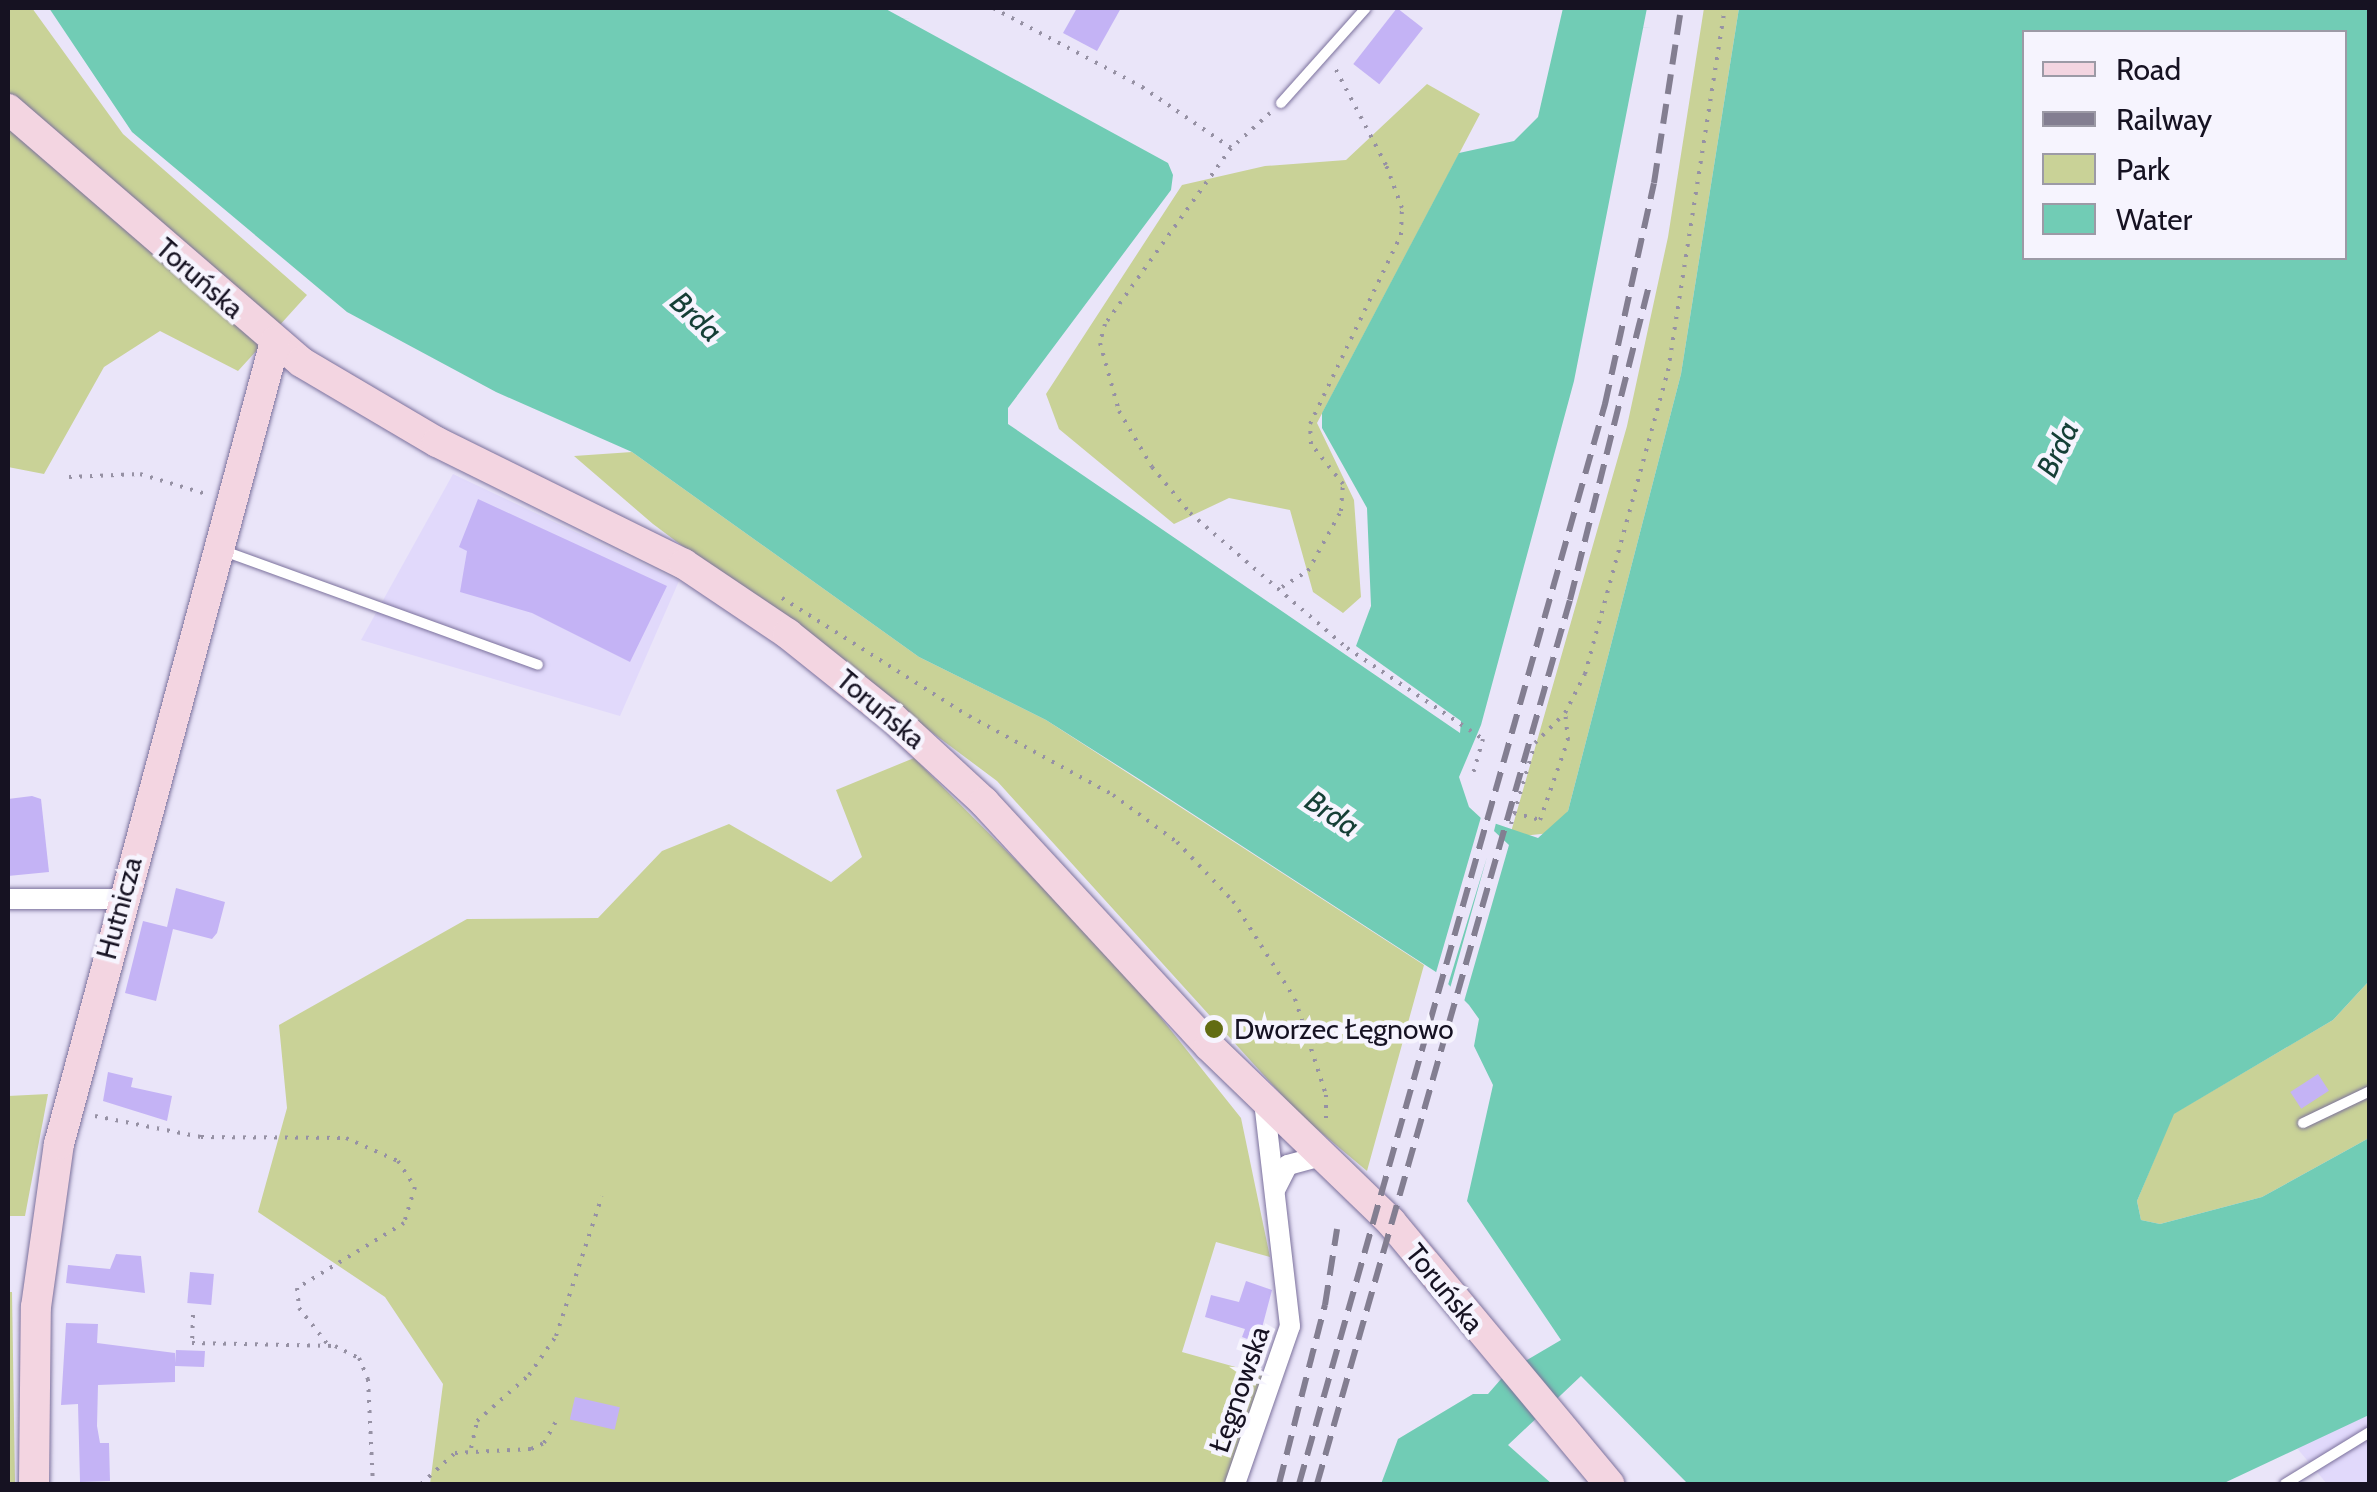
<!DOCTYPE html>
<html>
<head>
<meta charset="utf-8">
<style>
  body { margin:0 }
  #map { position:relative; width:2377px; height:1492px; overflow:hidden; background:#eae5f9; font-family:Cabin,sans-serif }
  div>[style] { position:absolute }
  .built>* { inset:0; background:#e1d9fb }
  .green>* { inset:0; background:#c9d297 }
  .water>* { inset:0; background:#71ccb5 }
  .pier>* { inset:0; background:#eae5f9 }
  .building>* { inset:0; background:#c4b3f5; transform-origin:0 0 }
  .path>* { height:4px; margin-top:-2px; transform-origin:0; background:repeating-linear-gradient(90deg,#9691a4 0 2.5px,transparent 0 10.5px) }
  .roads { filter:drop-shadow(0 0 2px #7b719c) drop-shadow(0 0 2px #7b719c) }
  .lane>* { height:10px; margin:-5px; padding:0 5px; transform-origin:5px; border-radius:5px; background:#fff }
  .street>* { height:20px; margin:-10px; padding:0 10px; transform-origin:10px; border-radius:10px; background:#fff }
  .secondary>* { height:30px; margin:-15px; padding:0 15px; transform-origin:15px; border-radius:15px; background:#f3d5e1 }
  .rail>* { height:6px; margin-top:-3px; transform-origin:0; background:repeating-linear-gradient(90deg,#837e91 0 20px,transparent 0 30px) }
  .dots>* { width:28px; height:28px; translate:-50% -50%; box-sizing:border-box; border:5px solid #f6f4fe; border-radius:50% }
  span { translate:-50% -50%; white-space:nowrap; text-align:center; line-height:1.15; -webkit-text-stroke:9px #f6f4fe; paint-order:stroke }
  .street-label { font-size:28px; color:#161222 }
  .poi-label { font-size:28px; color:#161222 }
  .left { translate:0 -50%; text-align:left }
  .water-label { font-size:30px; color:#153f36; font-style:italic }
  .frame { position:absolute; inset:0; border:10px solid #161222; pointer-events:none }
  .legend { position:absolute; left:2022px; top:30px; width:325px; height:230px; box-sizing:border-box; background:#f6f4fe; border:2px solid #9c9aa6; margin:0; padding:12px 18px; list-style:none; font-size:30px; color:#161222 }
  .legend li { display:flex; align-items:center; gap:20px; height:50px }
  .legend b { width:50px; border:2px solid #9c9aa6 }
</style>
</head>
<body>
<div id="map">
  <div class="built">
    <i style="clip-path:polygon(453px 474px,679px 581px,620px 716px,361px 640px)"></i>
    <i style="clip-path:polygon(2369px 1415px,2369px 1484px,2327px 1484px,2296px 1447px)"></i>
  </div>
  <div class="green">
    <i style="clip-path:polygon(8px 8px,32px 8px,123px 134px,307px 295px,238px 371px,160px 331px,104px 367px,44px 474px,8px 467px)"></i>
    <i style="clip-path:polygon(1704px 8px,1739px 8px,1681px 374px,1568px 811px,1551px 833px,1522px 836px,1511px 832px,1627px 426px,1668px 237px)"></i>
    <i style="clip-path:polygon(1427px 84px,1480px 114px,1317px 423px,1354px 500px,1361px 597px,1343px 613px,1313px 592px,1290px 510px,1229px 498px,1174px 524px,1059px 429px,1046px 394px,1182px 185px,1265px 166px,1346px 160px)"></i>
    <i style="clip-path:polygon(632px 452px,919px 657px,1046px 720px,1424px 965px,1367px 1171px,1299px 1114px,997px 781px,653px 524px,574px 456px)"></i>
    <i style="clip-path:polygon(914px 758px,1114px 959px,1241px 1118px,1270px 1257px,1216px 1242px,1182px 1352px,1264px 1375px,1225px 1484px,430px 1484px,443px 1384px,385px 1297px,258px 1212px,287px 1108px,279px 1025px,467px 919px,598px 918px,662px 851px,729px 824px,831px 882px,862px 857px,836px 790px)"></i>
    <i style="clip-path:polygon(2369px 981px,2369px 1138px,2262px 1197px,2160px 1224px,2141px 1220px,2137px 1201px,2173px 1114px,2333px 1020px)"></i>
    <i style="clip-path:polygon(48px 1094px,25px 1216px,8px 1216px,8px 1096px)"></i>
    <i style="clip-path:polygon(8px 1292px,12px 1292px,15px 1484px,8px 1484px)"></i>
  </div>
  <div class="water">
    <i style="clip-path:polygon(evenodd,49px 8px,884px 8px,1168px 163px,1173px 175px,1171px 190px,1008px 408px,1008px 424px,1460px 733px,1461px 721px,1356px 646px,1371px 606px,1367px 508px,1322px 428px,1322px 413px,1459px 153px,1514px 141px,1538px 117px,1563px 8px,1647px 8px,1574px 381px,1481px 725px,1459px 777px,1469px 807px,1482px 819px,1538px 838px,1568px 811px,1681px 374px,1739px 8px,2369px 8px,2369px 981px,2333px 1020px,2174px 1114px,2137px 1201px,2141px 1220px,2160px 1224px,2262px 1197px,2369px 1138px,2369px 1415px,2222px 1484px,1688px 1484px,1581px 1376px,1508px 1445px,1552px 1484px,1381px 1484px,1398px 1439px,1473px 1394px,1488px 1394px,1508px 1371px,1561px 1340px,1467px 1201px,1493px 1085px,1474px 1046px,1479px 1019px,1469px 1005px,1436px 972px,1139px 779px,1046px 720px,919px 657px,632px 452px,496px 392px,347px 312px,132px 132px,49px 8px,2024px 32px,2344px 32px,2344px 258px,2024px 258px,2024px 32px)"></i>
  </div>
  <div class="pier">
    <i style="clip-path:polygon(1481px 817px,1496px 823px,1494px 831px,1509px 845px,1463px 1005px,1449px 992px,1487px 857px,1447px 988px,1435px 976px)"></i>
  </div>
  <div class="building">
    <i style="clip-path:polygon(1077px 8px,1121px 8px,1097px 51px,1063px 33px)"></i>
    <i style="left:1397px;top:8px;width:33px;height:71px;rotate:38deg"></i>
    <i style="clip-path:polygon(478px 499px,667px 586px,630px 662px,532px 613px,460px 592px,467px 551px,459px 547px)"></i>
    <i style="clip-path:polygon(32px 796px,41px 799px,49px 872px,8px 876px,8px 799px)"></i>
    <i style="clip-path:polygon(176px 888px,225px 902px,217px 933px,212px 939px,173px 929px,156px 1001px,125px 993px,143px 921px,167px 927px)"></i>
    <i style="clip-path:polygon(108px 1072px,133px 1078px,131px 1087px,172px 1096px,167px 1121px,103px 1101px)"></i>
    <i style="left:2318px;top:1074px;width:20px;height:33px;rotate:57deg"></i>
    <i style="clip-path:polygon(116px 1254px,141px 1256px,145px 1293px,66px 1283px,68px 1265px,110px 1269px)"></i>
    <i style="left:190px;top:1272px;width:24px;height:31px;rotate:5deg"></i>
    <i style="clip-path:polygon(1246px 1281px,1272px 1290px,1258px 1343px,1242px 1337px,1245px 1329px,1205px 1317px,1211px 1295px,1239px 1302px)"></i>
    <i style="clip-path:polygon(66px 1323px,98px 1324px,97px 1343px,175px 1353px,175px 1363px,176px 1350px,205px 1351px,204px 1367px,175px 1366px,175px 1382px,98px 1385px,97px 1426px,100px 1443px,109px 1443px,110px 1481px,80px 1482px,78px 1404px,61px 1405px)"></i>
    <i style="left:575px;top:1397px;width:46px;height:23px;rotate:13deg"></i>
  </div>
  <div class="path">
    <i style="left:993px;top:8px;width:169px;rotate:27.9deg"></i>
    <i style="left:1142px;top:87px;width:108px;rotate:34.4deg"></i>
    <i style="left:1270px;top:113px;width:52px;rotate:138.1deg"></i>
    <i style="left:1231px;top:148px;width:216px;rotate:125.6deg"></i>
    <i style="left:1105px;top:324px;width:20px;rotate:105deg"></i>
    <i style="left:1100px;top:343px;width:71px;rotate:74.4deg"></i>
    <i style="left:1119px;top:411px;width:65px;rotate:59.5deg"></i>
    <i style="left:1152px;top:467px;width:60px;rotate:50.4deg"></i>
    <i style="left:1190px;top:513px;width:207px;rotate:40.7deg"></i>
    <i style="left:1347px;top:648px;width:164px;rotate:33.8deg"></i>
    <i style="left:1483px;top:739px;width:37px;rotate:106deg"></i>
    <i style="left:69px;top:477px;width:71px;rotate:-2.4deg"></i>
    <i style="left:140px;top:474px;width:72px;rotate:16.9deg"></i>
    <i style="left:1282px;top:587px;width:31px;rotate:-32deg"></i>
    <i style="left:1308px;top:571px;width:68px;rotate:-61.2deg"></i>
    <i style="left:1341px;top:511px;width:27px;rotate:-86deg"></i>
    <i style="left:1343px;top:484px;width:51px;rotate:-128.7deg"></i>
    <i style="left:1311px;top:444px;width:20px;rotate:-93deg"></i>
    <i style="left:1310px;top:424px;width:210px;rotate:-64.3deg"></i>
    <i style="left:1401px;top:235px;width:27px;rotate:-88deg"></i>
    <i style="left:1402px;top:208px;width:46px;rotate:-110.4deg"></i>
    <i style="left:1386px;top:165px;width:114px;rotate:-117.7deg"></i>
    <i style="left:782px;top:598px;width:221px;rotate:32.3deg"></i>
    <i style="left:969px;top:716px;width:164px;rotate:28.7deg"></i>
    <i style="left:1113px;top:795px;width:79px;rotate:36.3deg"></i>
    <i style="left:1177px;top:842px;width:81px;rotate:46.5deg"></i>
    <i style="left:1233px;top:901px;width:116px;rotate:57.7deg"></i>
    <i style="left:1295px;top:999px;width:101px;rotate:72.1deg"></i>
    <i style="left:1326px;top:1095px;width:27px;rotate:90deg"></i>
    <i style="left:1514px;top:813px;width:27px;rotate:15deg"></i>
    <i style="left:1540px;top:820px;width:85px;rotate:-70.7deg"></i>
    <i style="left:1568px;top:740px;width:27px;rotate:-96deg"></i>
    <i style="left:1511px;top:824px;width:84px;rotate:-73.5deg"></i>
    <i style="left:1535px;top:743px;width:42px;rotate:-45deg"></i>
    <i style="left:1565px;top:713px;width:44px;rotate:-62.9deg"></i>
    <i style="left:1585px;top:674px;width:314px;rotate:-74.7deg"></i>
    <i style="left:1668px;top:371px;width:367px;rotate:-81.1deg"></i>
    <i style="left:95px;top:1116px;width:108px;rotate:11.2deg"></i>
    <i style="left:201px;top:1137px;width:145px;rotate:0.4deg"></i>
    <i style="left:346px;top:1138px;width:57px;rotate:23.9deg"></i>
    <i style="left:398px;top:1161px;width:31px;rotate:57deg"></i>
    <i style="left:415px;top:1187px;width:38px;rotate:107deg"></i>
    <i style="left:404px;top:1223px;width:125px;rotate:148.7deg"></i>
    <i style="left:297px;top:1288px;width:20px;rotate:84deg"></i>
    <i style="left:299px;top:1308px;width:48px;rotate:51.7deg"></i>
    <i style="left:193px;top:1315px;width:28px;rotate:92deg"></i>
    <i style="left:192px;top:1343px;width:143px;rotate:1.2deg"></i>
    <i style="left:335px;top:1346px;width:27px;rotate:27deg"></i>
    <i style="left:359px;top:1358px;width:23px;rotate:67deg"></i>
    <i style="left:368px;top:1379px;width:105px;rotate:87.3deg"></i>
    <i style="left:471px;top:1448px;width:28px;rotate:-77deg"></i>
    <i style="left:477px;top:1421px;width:69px;rotate:-41.5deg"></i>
    <i style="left:529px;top:1375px;width:47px;rotate:-55.3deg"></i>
    <i style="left:556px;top:1336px;width:147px;rotate:-71.8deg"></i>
    <i style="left:421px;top:1484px;width:46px;rotate:-42.4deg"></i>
    <i style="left:455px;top:1453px;width:76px;rotate:-3deg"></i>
    <i style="left:531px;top:1449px;width:14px;rotate:-25deg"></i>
    <i style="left:544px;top:1443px;width:29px;rotate:-61deg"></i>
  </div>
  <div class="roads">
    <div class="lane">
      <i style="left:1281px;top:103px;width:127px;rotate:-48.2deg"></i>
      <i style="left:221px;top:550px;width:337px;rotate:19.9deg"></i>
      <i style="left:2303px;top:1123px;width:74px;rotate:-25.5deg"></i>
      <i style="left:2285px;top:1484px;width:100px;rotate:-31.5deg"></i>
    </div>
    <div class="street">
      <i style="left:8px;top:899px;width:114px"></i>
      <i style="left:1275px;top:1190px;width:28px;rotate:-63deg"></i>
      <i style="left:1288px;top:1165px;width:35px;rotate:-15deg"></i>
      <i style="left:1235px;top:1484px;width:167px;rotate:-70.8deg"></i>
      <i style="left:1290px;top:1326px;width:226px;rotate:-96.6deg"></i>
    </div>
    <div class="secondary">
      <i style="left:8px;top:109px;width:387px;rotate:40.8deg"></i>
      <i style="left:301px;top:362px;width:158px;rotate:30.5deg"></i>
      <i style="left:437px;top:442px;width:275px;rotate:26.3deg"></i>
      <i style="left:684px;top:564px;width:125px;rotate:33.9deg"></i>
      <i style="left:788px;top:634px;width:134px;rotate:38.7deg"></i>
      <i style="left:893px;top:718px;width:124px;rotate:42.7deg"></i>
      <i style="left:984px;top:802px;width:332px;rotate:47.3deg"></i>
      <i style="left:1209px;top:1046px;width:253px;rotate:44deg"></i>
      <i style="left:1391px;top:1222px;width:341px;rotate:50.2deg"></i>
      <i style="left:34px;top:1484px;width:177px;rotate:-89.4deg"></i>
      <i style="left:36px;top:1307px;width:165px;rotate:-82deg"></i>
      <i style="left:59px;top:1144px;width:831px;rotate:-74.93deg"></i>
    </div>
  </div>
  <div class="rail">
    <i style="left:1279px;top:1484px;width:185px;rotate:-75.6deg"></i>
    <i style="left:1325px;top:1305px;width:77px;rotate:-81deg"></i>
    <i style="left:1299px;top:1484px;width:1123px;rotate:-74.18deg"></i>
    <i style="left:1605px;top:404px;width:226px;rotate:-77.5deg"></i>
    <i style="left:1654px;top:183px;width:177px;rotate:-81.2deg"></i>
    <i style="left:1317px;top:1484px;width:919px;rotate:-74.03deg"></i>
    <i style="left:1570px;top:600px;width:325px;rotate:-75.9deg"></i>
  </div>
  <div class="dots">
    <i style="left:1214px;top:1029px;background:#626c12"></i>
  </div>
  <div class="street-label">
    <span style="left:200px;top:278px;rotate:41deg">Toruńska</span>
    <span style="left:881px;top:709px;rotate:40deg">Toruńska</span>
    <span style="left:119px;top:908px;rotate:-75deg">Hutnicza</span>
    <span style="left:1445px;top:1288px;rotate:51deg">Toruńska</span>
    <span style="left:1239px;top:1389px;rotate:-71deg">Łęgnowska</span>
  </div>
  <div class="poi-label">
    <span class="left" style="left:1234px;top:1029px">Dworzec Łęgnowo</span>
  </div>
  <div class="water-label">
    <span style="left:696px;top:317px;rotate:43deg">Brda</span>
    <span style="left:2058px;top:449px;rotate:-64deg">Brda</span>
    <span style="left:1332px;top:814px;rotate:34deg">Brda</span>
  </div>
  <div class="frame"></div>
  <ul class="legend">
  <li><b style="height:12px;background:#f3d5e1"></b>Road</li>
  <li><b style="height:12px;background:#837e91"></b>Railway</li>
  <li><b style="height:28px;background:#c9d297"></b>Park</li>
  <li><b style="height:28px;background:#71ccb5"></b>Water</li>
  </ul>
</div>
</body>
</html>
